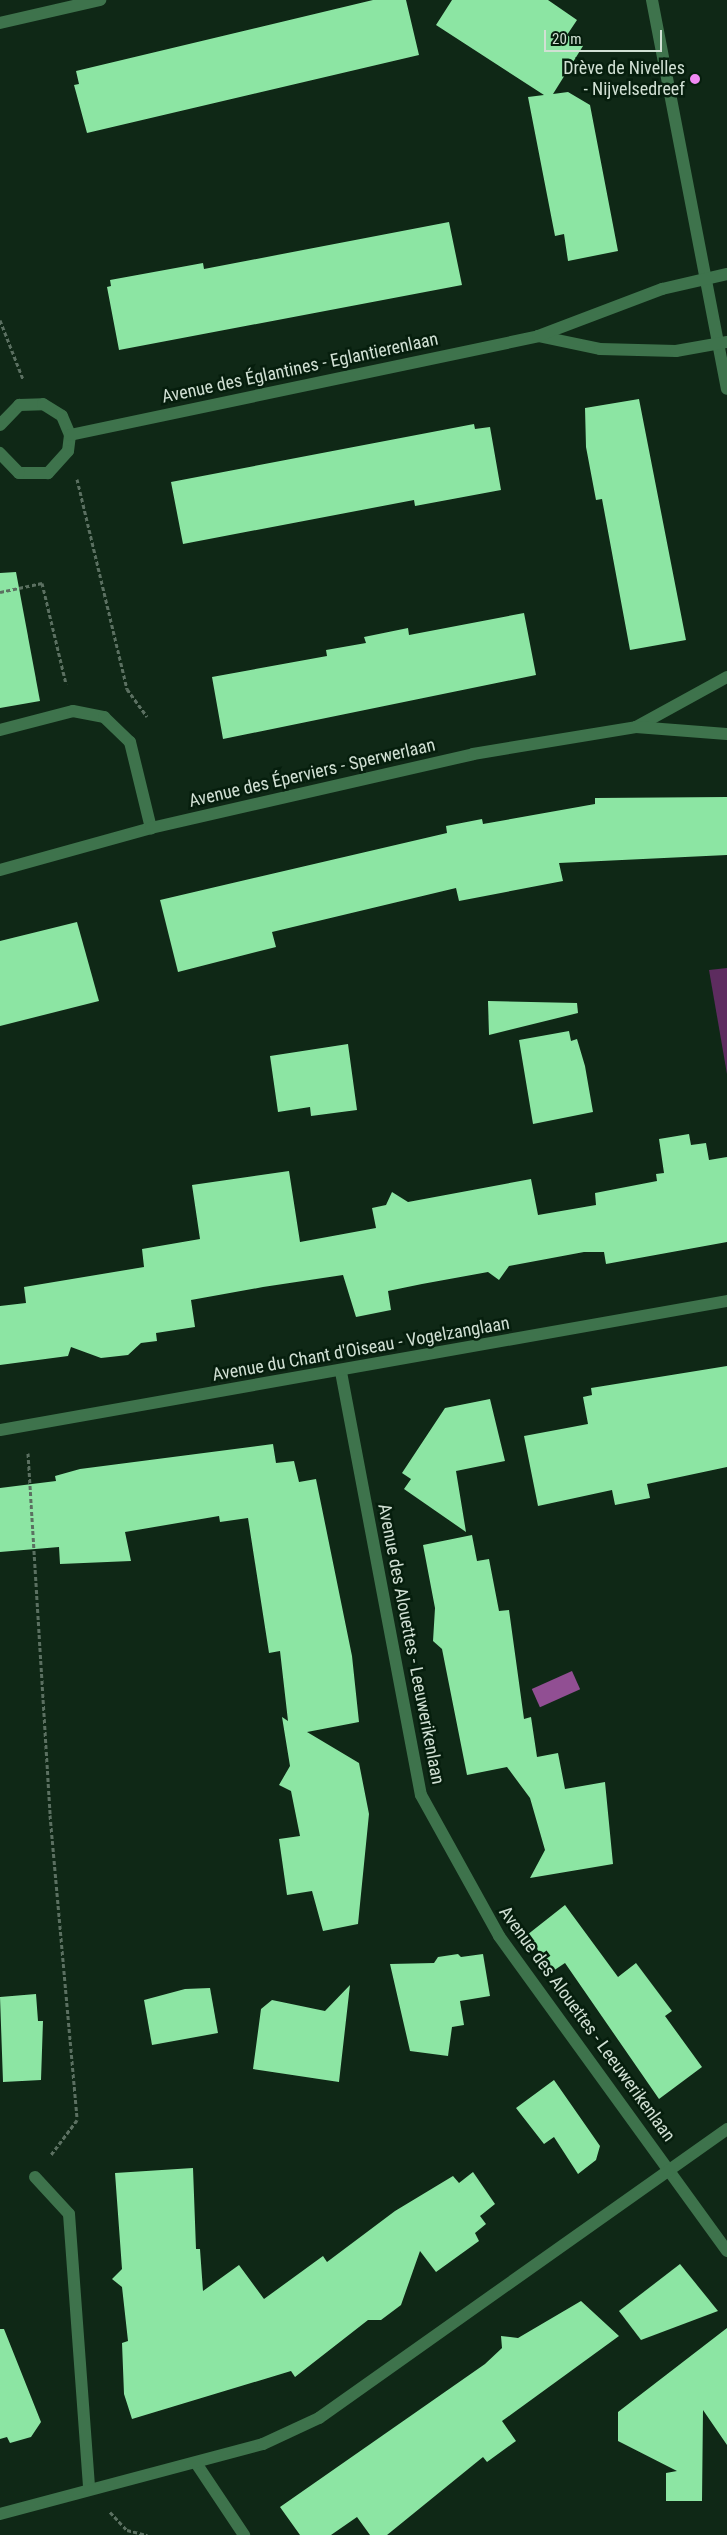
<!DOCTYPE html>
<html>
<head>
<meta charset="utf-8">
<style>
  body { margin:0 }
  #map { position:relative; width:727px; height:2535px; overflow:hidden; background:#0f2816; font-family:"Roboto Condensed",sans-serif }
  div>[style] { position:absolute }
  .green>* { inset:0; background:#5d2c5f }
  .water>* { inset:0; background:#914f93; transform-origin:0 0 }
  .building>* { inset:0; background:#8ce5a3 }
  .path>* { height:3px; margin-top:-1.5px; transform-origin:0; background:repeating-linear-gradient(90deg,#5b7061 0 4px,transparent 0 6.5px) }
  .minor>* { height:12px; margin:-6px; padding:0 6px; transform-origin:6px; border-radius:6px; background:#3e734c }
  .dots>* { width:14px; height:14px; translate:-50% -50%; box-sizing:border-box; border:2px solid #061e0d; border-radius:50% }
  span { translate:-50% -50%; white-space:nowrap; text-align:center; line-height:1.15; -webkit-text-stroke:5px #061e0d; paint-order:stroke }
  .poi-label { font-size:18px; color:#d1e0d4 }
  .right { translate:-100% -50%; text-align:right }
  .street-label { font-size:18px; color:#d1e0d4 }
  .scale { position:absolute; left:544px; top:30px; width:118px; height:22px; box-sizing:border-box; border:2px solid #d1e0d4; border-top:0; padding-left:6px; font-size:15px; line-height:18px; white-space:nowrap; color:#d1e0d4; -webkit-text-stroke:4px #061e0d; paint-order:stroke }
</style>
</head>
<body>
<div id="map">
  <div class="green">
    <i style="clip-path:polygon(727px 968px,727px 1074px,709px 970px)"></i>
  </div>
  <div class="water">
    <i style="left:572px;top:1671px;width:20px;height:44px;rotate:66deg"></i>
  </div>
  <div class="building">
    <i style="clip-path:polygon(373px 0,406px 0,419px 55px,87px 133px,74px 85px,79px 84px,76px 71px)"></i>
    <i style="clip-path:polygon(452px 0,548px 0,577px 20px,567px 35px,583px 46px,553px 94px,568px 92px,590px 105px,618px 251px,568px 261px,564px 234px,555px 236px,528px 97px,544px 95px,436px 25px)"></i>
    <i style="clip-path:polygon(449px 222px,462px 285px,119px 350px,107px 287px,111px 286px,110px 280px,203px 263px,204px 269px)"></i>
    <i style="clip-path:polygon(639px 399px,686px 640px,630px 650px,602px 499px,596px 500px,586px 447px,585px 408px)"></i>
    <i style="clip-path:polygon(474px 424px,475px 429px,490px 427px,501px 490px,415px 506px,414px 500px,183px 544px,171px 482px)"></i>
    <i style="clip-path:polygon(16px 572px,40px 701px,0 708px,0 573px)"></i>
    <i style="clip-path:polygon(524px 613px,536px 675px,223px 739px,212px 677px,327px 656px,326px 650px,366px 643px,364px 637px,408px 628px,409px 635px)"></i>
    <i style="clip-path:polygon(727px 797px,727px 855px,559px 863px,563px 881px,459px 901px,456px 888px,272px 932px,276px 947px,178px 972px,160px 900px,447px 833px,446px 826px,482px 819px,483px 824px,595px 804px,595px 798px)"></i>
    <i style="clip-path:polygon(77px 922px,99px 1001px,0 1026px,0 941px)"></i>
    <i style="clip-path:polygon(488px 1001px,577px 1003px,578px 1013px,489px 1035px)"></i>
    <i style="clip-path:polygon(569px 1031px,571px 1041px,577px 1039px,585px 1066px,593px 1112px,533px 1124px,519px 1040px)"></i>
    <i style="clip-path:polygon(348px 1044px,357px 1110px,311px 1116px,310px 1107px,278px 1112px,270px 1056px)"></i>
    <i style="clip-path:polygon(689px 1134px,691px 1145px,706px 1143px,709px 1160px,727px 1157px,727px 1242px,606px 1264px,604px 1252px,584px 1252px,509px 1266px,499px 1280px,488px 1272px,422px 1284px,388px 1291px,391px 1310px,356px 1317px,343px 1275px,263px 1287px,191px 1300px,195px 1327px,156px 1333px,157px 1341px,141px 1343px,128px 1355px,101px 1358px,71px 1347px,68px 1356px,0 1365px,0 1306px,26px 1303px,24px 1287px,144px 1267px,142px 1249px,200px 1239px,192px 1185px,289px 1171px,300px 1242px,376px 1228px,372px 1208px,386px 1205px,392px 1192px,408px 1202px,531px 1179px,538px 1215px,596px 1205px,595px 1193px,657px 1181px,656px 1174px,664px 1173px,659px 1139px)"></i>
    <i style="clip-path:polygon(727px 1366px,727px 1467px,647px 1484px,650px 1498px,615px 1505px,612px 1490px,538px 1506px,524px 1436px,588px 1424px,583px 1397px,592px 1395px,591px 1388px)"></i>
    <i style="clip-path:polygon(490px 1399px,505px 1461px,456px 1471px,466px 1532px,404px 1489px,411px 1479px,402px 1473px,445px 1408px)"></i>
    <i style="clip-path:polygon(273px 1444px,276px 1463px,294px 1461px,299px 1482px,316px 1479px,352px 1656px,359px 1722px,307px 1732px,359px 1763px,369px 1814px,358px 1924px,323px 1931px,312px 1891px,287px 1895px,279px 1839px,300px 1836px,291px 1791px,279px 1785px,290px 1766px,282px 1717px,288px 1721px,280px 1651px,269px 1653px,248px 1518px,220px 1522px,219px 1516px,125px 1532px,131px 1561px,60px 1564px,59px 1547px,0 1552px,0 1488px,56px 1481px,55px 1476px,80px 1469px)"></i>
    <i style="clip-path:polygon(472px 1535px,477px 1561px,489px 1559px,499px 1611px,509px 1610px,524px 1719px,531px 1717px,537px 1757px,558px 1753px,565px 1789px,605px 1782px,613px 1864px,530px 1878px,545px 1850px,530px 1798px,507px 1767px,467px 1775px,442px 1649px,433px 1641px,435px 1608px,423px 1545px)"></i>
    <i style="clip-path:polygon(565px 1905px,618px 1977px,636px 1963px,672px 2011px,665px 2016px,702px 2067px,659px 2099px,565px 1963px,553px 1971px,527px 1935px)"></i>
    <i style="clip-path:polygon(458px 1954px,461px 1957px,483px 1954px,490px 1996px,460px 2001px,464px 2025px,452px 2027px,448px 2056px,410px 2051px,390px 1964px,434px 1963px,438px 1957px)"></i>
    <i style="clip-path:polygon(350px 1985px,339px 2082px,253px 2069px,261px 2009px,272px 2000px,325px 2011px)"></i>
    <i style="clip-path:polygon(210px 1988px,218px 2033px,152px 2045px,144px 2000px,185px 1989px)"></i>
    <i style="clip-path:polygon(36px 1994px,38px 2021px,43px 2021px,41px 2080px,3px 2082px,0 1997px)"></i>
    <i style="clip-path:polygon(554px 2080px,600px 2146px,596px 2160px,578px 2174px,554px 2137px,544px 2144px,516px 2108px)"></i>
    <i style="clip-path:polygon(193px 2168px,196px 2249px,200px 2249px,203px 2291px,239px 2265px,264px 2299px,323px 2256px,327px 2262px,395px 2211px,453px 2176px,459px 2183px,473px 2172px,495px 2204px,480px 2216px,486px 2224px,475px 2233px,479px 2241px,436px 2272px,420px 2251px,401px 2305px,381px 2320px,368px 2320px,295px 2377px,291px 2371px,132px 2419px,124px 2394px,122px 2343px,128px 2341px,122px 2287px,112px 2279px,122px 2269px,115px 2173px)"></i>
    <i style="clip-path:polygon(680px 2264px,718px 2311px,641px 2340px,619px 2311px)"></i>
    <i style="clip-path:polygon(581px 2301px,619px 2336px,502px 2421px,516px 2441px,487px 2462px,483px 2457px,387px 2535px,370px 2535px,357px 2517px,331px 2535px,300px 2535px,280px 2507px,485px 2364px,502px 2348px,501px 2336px,518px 2338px)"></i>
    <i style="clip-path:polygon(727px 2328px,727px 2445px,703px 2410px,702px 2501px,666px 2501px,666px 2473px,677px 2471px,618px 2441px,618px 2412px)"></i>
    <i style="clip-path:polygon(0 2329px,4px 2329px,41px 2422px,31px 2437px,10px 2443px,7px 2437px,0 2439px)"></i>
  </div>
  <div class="path">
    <i style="left:0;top:320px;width:63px;rotate:68.7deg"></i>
    <i style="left:77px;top:479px;width:216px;rotate:76.6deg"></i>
    <i style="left:127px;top:689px;width:34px;rotate:54deg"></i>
    <i style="left:0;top:592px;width:43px;rotate:-12.1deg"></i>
    <i style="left:42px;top:583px;width:104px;rotate:76.6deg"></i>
    <i style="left:28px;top:1453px;width:363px;rotate:86.5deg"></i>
    <i style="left:50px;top:1815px;width:306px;rotate:84.9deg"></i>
    <i style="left:77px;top:2120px;width:45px;rotate:126.9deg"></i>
    <i style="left:110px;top:2512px;width:25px;rotate:47deg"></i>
    <i style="left:127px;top:2530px;width:21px;rotate:14deg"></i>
  </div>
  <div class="minor">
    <i style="left:652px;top:0;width:396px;rotate:79.1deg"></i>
    <i style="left:0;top:23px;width:103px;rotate:-13deg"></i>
    <i style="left:538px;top:336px;width:63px;rotate:11.8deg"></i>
    <i style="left:600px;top:349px;width:76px;rotate:1.5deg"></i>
    <i style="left:676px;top:351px;width:52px;rotate:-10deg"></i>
    <i style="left:0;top:425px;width:28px;rotate:-46deg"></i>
    <i style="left:19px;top:405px;width:24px;rotate:-2deg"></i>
    <i style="left:43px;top:404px;width:22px;rotate:32deg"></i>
    <i style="left:62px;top:416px;width:21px;rotate:67deg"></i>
    <i style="left:70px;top:435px;width:16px;rotate:97deg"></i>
    <i style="left:68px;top:451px;width:30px;rotate:132deg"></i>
    <i style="left:48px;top:473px;width:29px;rotate:180deg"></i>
    <i style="left:19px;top:473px;width:28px;rotate:-134deg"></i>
    <i style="left:70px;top:435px;width:478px;rotate:-11.9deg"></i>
    <i style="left:538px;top:336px;width:133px;rotate:-20.8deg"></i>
    <i style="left:662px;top:289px;width:67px;rotate:-13deg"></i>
    <i style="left:636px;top:727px;width:104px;rotate:-28.8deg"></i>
    <i style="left:0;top:730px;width:75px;rotate:-14.6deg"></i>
    <i style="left:73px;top:711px;width:32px;rotate:11deg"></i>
    <i style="left:104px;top:717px;width:36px;rotate:44deg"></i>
    <i style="left:130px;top:742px;width:89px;rotate:76.3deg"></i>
    <i style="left:0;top:870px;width:157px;rotate:-15.5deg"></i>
    <i style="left:151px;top:828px;width:330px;rotate:-12.9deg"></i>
    <i style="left:473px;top:754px;width:165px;rotate:-9.4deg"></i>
    <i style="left:636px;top:727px;width:91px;rotate:4.4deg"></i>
    <i style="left:341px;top:1372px;width:430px;rotate:79.3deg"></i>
    <i style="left:421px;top:1795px;width:161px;rotate:61deg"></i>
    <i style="left:499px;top:1936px;width:389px;rotate:54.1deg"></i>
    <i style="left:0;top:1430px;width:738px;rotate:-10.06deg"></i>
    <i style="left:35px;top:2177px;width:50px;rotate:47.4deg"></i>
    <i style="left:69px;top:2214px;width:276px;rotate:85.8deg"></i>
    <i style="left:196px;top:2463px;width:87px;rotate:56.3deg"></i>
    <i style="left:0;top:2514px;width:272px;rotate:-14.9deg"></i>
    <i style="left:263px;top:2444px;width:62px;rotate:-24.9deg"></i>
    <i style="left:319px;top:2418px;width:500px;rotate:-35.3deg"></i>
  </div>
  <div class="dots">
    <i style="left:695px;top:79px;background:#f18af4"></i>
  </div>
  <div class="poi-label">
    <span class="right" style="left:685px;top:79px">Drève de Nivelles<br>- Nijvelsedreef</span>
  </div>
  <div class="street-label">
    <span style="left:300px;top:368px;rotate:-12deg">Avenue des Églantines - Eglantierenlaan</span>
    <span style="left:312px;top:773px;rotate:-13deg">Avenue des Éperviers - Sperwerlaan</span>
    <span style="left:361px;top:1349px;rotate:-10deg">Avenue du Chant d'Oiseau - Vogelzanglaan</span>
    <span style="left:411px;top:1644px;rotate:79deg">Avenue des Alouettes - Leeuwerikenlaan</span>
    <span style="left:587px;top:2024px;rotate:54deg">Avenue des Alouettes - Leeuwerikenlaan</span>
  </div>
  <div class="scale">20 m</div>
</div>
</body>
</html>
